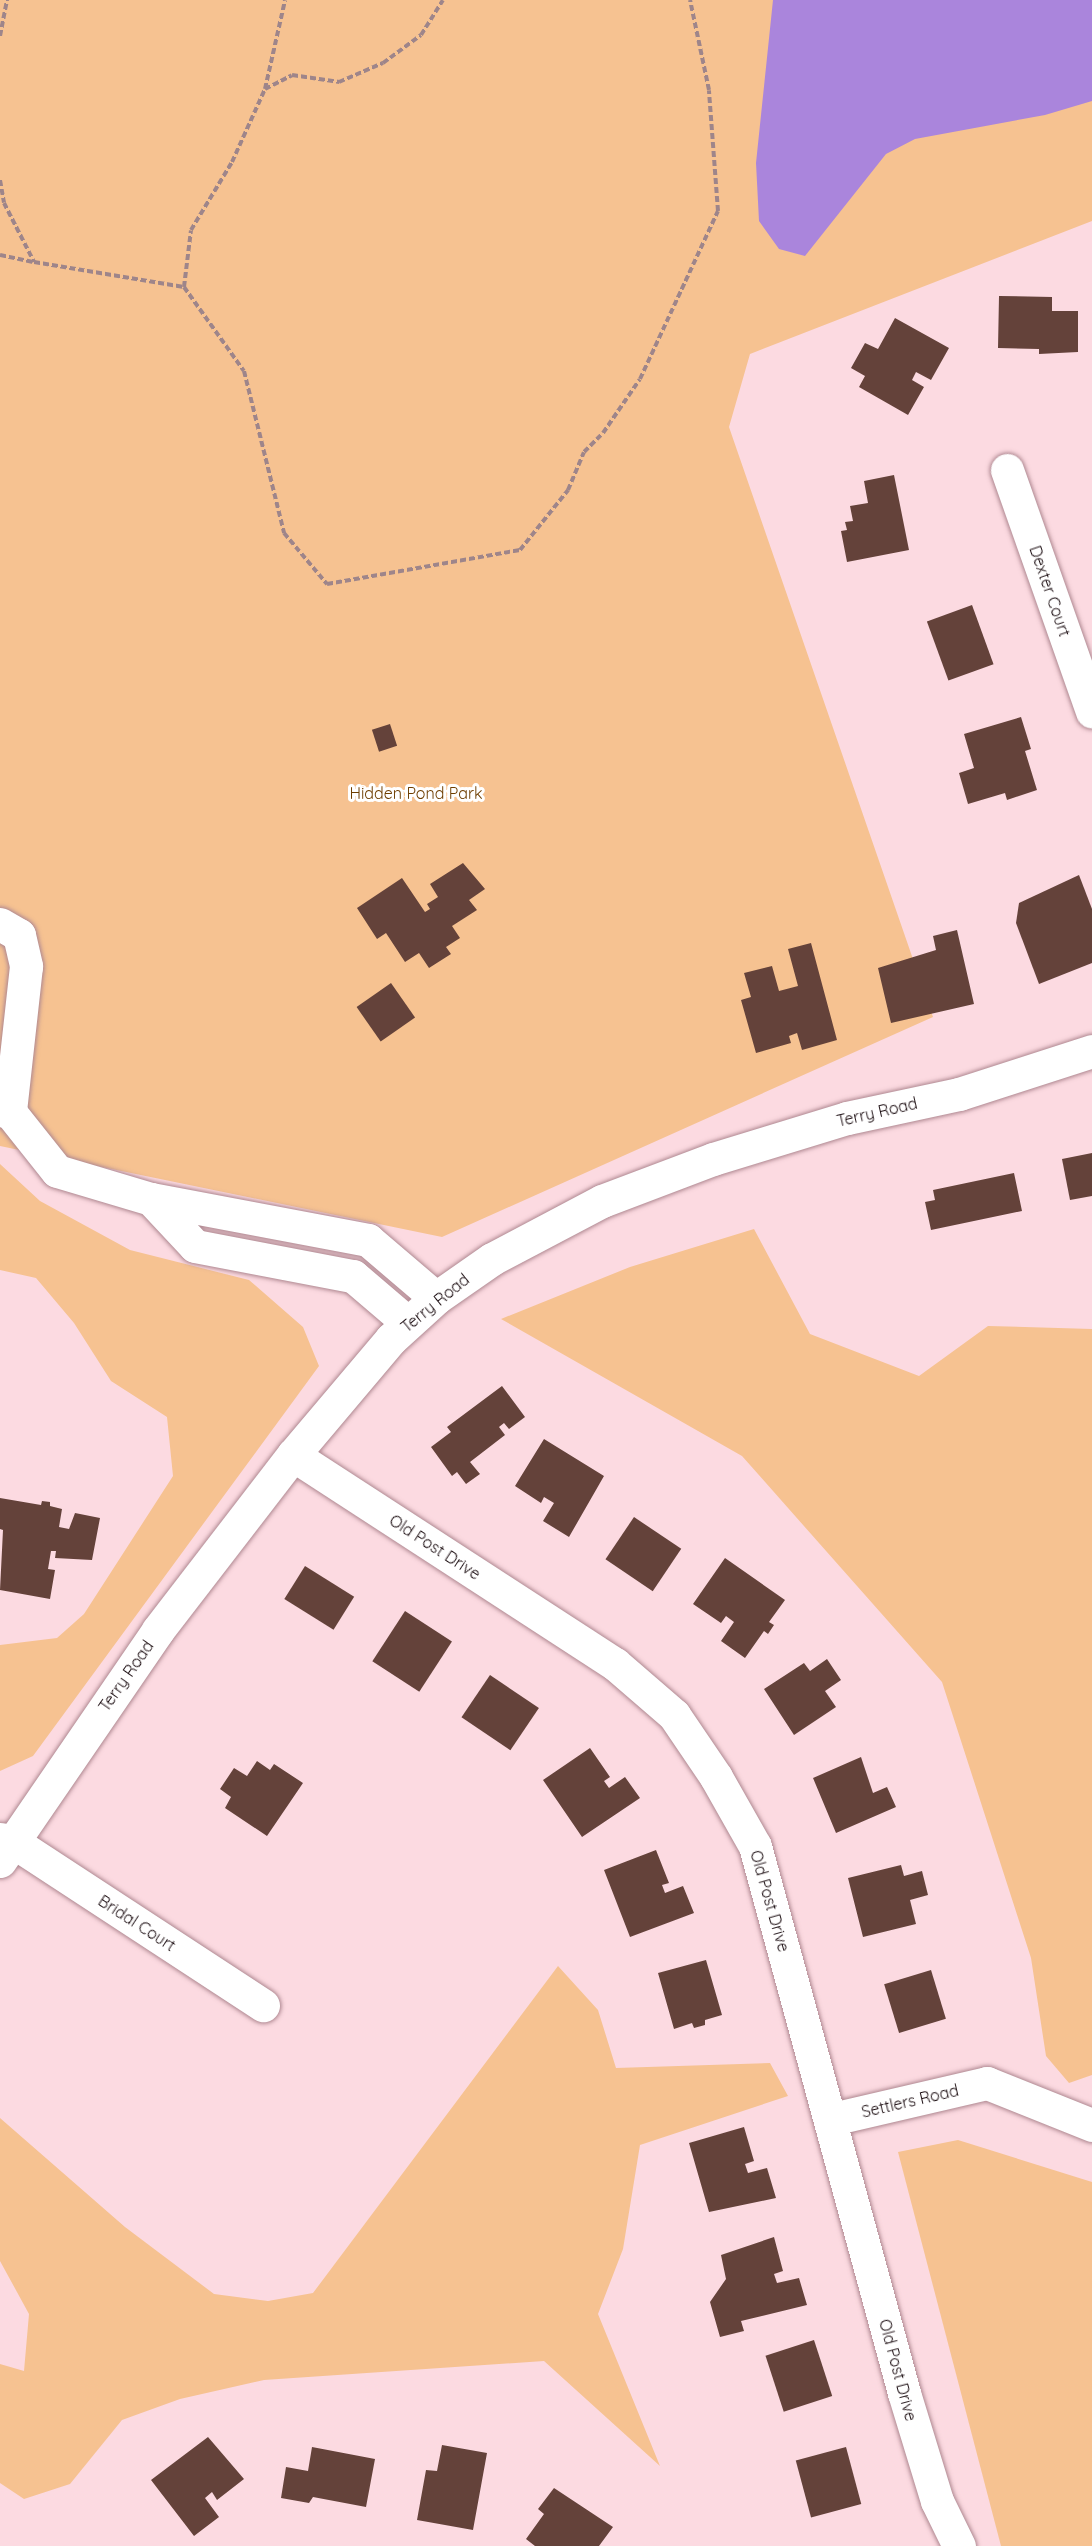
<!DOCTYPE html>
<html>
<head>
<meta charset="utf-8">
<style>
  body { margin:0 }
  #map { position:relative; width:1092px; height:2546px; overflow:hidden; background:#fcdae1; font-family:Quicksand,sans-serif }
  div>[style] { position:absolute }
  .green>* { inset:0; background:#f6c291 }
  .water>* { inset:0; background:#aa85dc }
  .building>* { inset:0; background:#64423a; transform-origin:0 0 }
  .path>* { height:4px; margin-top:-2px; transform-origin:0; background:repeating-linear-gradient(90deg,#9e858a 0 6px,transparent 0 9px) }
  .roads { filter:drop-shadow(0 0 2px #af8891) drop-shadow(0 0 2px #af8891) }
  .minor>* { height:33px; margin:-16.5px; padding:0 16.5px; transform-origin:16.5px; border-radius:16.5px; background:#fff }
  span { translate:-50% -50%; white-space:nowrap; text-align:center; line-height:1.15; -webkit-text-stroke:6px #fff; paint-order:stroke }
  .street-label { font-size:16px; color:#1d0f13 }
  .park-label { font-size:16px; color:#6e3e00 }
</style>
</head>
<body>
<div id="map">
  <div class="green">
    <i style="clip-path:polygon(0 0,1092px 0,1092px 221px,750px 354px,729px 427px,933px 1017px,442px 1237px,0 1146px)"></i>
    <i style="clip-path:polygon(0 1164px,40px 1201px,130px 1250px,249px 1280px,303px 1327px,319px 1366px,33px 1756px,0 1771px,0 1645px,57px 1638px,84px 1614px,173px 1476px,167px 1417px,111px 1381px,74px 1323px,36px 1278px,0 1270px)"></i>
    <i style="clip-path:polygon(754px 1229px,810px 1334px,919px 1376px,988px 1326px,1092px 1329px,1092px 2075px,1069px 2083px,1046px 2056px,1031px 1958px,942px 1682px,742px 1456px,501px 1319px,630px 1267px)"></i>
    <i style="clip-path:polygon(558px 1966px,598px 2010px,616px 2068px,770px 2063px,788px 2096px,640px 2145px,623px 2249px,598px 2314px,660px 2466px,544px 2361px,264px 2380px,180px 2399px,122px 2420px,70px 2484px,24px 2499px,0 2483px,0 2364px,24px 2371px,29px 2314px,0 2261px,0 2118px,125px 2227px,214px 2294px,268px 2301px,313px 2293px)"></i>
    <i style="clip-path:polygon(958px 2140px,1092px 2182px,1092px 2546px,1001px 2546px,898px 2152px)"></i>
  </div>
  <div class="water">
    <i style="clip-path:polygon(773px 0,1092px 0,1092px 101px,1045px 115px,915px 139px,886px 154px,805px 256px,779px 249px,759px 221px,756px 163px)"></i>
  </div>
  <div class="building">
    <i style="clip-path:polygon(999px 296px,1052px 297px,1052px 311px,1078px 311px,1078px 352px,1039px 354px,1039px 349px,998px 348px)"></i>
    <i style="clip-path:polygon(895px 318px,949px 348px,931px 380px,916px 372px,912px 380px,924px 387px,908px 415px,859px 387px,865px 376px,851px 368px,865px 343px,878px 349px)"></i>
    <i style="clip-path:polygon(894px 475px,909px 550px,847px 562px,841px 531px,847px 530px,845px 522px,853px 521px,850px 506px,868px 503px,864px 481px)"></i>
    <i style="left:972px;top:605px;width:63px;height:48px;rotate:70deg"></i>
    <i style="clip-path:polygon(1021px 717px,1031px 749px,1025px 751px,1037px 790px,1007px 800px,1005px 793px,968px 804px,959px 773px,974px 768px,964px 734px)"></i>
    <i style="left:390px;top:724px;width:23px;height:19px;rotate:72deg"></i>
    <i style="clip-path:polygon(463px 863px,485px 889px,469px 900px,477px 910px,452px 926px,460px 938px,446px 947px,451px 954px,429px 968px,419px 953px,405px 962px,386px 933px,377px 939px,357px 908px,402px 878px,425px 912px,430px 909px,427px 904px,438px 897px,430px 884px)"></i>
    <i style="clip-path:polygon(1079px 875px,1092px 909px,1092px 963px,1039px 984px,1016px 923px,1019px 903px)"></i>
    <i style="clip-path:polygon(957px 930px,974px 1004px,891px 1023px,878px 968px,936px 950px,933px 936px)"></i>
    <i style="clip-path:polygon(811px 943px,837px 1040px,802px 1050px,797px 1033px,789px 1036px,791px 1043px,756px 1053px,741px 1000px,751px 997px,744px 973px,772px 966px,779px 991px,798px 986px,788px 949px)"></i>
    <i style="left:391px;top:983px;width:42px;height:42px;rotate:55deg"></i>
    <i style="clip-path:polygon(1092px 1153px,1092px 1196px,1070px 1200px,1062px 1159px)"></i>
    <i style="clip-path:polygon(1014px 1173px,1022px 1211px,931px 1230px,925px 1202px,935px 1200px,933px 1190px)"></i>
    <i style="clip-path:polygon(502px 1386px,525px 1417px,509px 1429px,504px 1423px,499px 1427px,505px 1435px,470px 1462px,480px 1474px,466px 1484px,457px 1472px,452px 1476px,431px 1447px,451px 1432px,447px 1427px)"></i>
    <i style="clip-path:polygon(544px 1439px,604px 1476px,569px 1537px,543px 1521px,554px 1503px,544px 1497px,541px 1503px,515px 1486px)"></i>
    <i style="clip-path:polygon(0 1498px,41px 1505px,42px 1501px,50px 1502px,50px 1506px,62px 1509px,59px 1527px,69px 1529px,75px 1513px,100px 1518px,92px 1560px,55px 1558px,56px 1551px,51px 1551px,48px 1569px,55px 1570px,50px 1599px,0 1590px,3px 1530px,0 1529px)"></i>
    <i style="left:634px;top:1517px;width:57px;height:51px;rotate:34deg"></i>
    <i style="clip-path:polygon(725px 1558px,785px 1600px,769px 1622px,774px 1625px,768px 1634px,764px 1631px,745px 1658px,721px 1641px,734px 1622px,726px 1616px,721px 1623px,693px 1604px)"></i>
    <i style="left:305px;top:1566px;width:58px;height:39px;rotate:32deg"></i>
    <i style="left:405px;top:1611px;width:56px;height:60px;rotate:33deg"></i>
    <i style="clip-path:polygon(827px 1659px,841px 1680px,825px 1691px,836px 1707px,794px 1735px,764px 1689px,804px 1663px,810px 1671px)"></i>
    <i style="left:490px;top:1675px;width:59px;height:51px;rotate:34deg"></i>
    <i style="clip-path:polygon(590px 1748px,610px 1777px,604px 1781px,609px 1788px,625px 1777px,640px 1798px,582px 1837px,543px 1780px)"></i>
    <i style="clip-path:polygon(861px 1757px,873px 1793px,887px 1787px,896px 1807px,836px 1833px,813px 1778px)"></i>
    <i style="clip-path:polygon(257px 1761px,270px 1770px,274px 1764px,303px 1783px,267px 1836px,225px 1808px,231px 1797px,220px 1789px,234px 1768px,247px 1776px)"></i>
    <i style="clip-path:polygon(656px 1850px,669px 1883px,662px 1885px,665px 1893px,683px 1886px,694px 1913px,630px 1937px,604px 1870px)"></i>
    <i style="clip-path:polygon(901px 1865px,904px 1876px,922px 1871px,928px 1895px,910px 1900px,916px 1924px,863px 1937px,848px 1878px)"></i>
    <i style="clip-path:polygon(706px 1960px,722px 2015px,705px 2020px,705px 2025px,694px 2028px,692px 2023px,674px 2029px,658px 1973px)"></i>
    <i style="left:931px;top:1970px;width:51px;height:49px;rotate:73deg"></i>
    <i style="clip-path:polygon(744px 2127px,754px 2161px,745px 2164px,748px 2173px,767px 2168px,776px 2198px,709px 2212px,689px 2143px)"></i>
    <i style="clip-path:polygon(774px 2237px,783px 2271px,774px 2274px,777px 2283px,799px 2278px,807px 2305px,741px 2321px,744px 2331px,720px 2337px,710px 2302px,726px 2279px,721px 2255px)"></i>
    <i style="left:814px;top:2340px;width:59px;height:51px;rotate:72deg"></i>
    <i style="clip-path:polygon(208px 2437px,244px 2479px,217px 2500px,212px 2492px,205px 2498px,219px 2517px,194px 2536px,151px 2480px)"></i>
    <i style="clip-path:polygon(442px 2445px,487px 2453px,473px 2530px,417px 2520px,426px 2470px,437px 2471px)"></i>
    <i style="clip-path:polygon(312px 2447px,375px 2459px,366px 2507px,313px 2497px,309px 2503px,281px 2498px,286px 2467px,308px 2471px)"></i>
    <i style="left:846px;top:2447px;width:59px;height:52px;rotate:75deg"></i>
    <i style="clip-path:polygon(554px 2488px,613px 2527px,599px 2546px,535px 2546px,526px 2539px,544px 2514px,538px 2509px)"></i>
  </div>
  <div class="path">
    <i style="left:0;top:36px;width:37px;rotate:-79deg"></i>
    <i style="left:265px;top:89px;width:91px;rotate:-77.3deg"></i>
    <i style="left:0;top:180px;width:23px;rotate:80deg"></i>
    <i style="left:4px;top:203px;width:66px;rotate:63deg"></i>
    <i style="left:34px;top:262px;width:152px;rotate:9.5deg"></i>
    <i style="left:184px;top:287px;width:57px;rotate:-83deg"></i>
    <i style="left:191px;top:230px;width:79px;rotate:-58.9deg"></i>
    <i style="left:232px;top:162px;width:80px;rotate:-65.7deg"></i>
    <i style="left:265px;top:89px;width:30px;rotate:-27deg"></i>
    <i style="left:292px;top:75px;width:48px;rotate:8.5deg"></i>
    <i style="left:339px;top:82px;width:48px;rotate:-23.4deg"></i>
    <i style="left:383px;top:63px;width:47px;rotate:-36.4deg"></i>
    <i style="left:421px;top:35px;width:41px;rotate:-57.8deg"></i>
    <i style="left:0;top:255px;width:35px;rotate:12deg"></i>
    <i style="left:184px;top:287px;width:103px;rotate:54.5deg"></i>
    <i style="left:244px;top:371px;width:167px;rotate:76.1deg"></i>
    <i style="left:284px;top:533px;width:67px;rotate:49.9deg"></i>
    <i style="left:327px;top:584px;width:196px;rotate:-10deg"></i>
    <i style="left:520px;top:550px;width:77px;rotate:-51.3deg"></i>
    <i style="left:568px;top:490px;width:41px;rotate:-67.2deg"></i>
    <i style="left:584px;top:452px;width:27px;rotate:-45deg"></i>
    <i style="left:603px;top:433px;width:65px;rotate:-55.6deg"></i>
    <i style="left:640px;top:379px;width:185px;rotate:-65.1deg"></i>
    <i style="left:718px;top:211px;width:121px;rotate:-94.3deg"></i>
    <i style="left:709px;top:90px;width:92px;rotate:-101.9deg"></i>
  </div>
  <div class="roads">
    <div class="minor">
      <i style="left:1007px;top:470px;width:256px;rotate:70.6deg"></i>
      <i style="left:0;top:924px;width:22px;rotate:30deg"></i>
      <i style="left:19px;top:935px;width:32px;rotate:77deg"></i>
      <i style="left:26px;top:966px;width:147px;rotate:96.3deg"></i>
      <i style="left:0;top:1110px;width:10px;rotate:11deg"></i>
      <i style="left:10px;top:1112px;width:75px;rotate:51.5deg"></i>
      <i style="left:57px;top:1171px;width:98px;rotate:16.6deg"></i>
      <i style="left:151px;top:1199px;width:221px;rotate:10.7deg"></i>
      <i style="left:368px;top:1240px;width:89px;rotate:40.5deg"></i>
      <i style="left:151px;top:1199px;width:64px;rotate:46.9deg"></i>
      <i style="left:195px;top:1246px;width:161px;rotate:10.8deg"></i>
      <i style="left:353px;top:1276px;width:72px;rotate:40.5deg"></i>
      <i style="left:293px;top:1455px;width:384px;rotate:33deg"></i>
      <i style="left:615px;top:1664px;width:78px;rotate:40.8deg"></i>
      <i style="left:674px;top:1715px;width:75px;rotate:55.9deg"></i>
      <i style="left:716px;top:1777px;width:79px;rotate:60.5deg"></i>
      <i style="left:755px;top:1846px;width:567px;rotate:74.76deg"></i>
      <i style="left:904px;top:2393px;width:113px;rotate:73deg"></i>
      <i style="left:937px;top:2501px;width:50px;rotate:63.9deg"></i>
      <i style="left:0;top:1839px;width:12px;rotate:9deg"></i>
      <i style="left:12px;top:1841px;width:300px;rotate:33.2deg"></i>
      <i style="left:0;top:1861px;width:280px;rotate:-55.6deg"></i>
      <i style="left:158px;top:1630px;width:221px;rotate:-52.4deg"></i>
      <i style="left:293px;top:1455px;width:152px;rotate:-49.8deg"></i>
      <i style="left:391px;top:1339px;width:61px;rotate:-42.3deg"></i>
      <i style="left:436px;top:1298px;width:68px;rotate:-34.9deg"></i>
      <i style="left:492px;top:1259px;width:124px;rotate:-27.8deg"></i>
      <i style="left:602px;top:1201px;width:119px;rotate:-20.7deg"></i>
      <i style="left:713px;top:1159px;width:140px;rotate:-17deg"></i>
      <i style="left:847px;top:1118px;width:115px;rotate:-12.1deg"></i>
      <i style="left:959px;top:1094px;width:140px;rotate:-17.9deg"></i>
      <i style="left:832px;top:2119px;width:159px;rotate:-13.1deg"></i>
      <i style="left:987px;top:2083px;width:113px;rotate:21.8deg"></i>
    </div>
  </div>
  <div class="street-label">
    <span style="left:1050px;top:591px;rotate:71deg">Dexter Court</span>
    <span style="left:877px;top:1112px;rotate:-13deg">Terry Road</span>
    <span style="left:435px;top:1303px;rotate:-39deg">Terry Road</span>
    <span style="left:435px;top:1547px;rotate:33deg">Old Post Drive</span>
    <span style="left:126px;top:1676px;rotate:-55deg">Terry Road</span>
    <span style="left:770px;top:1901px;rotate:74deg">Old Post Drive</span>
    <span style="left:137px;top:1923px;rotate:33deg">Bridal Court</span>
    <span style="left:910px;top:2101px;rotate:-13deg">Settlers Road</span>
    <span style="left:898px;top:2370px;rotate:75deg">Old Post Drive</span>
  </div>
  <div class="park-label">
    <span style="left:416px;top:793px">Hidden Pond Park</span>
  </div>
</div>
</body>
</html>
